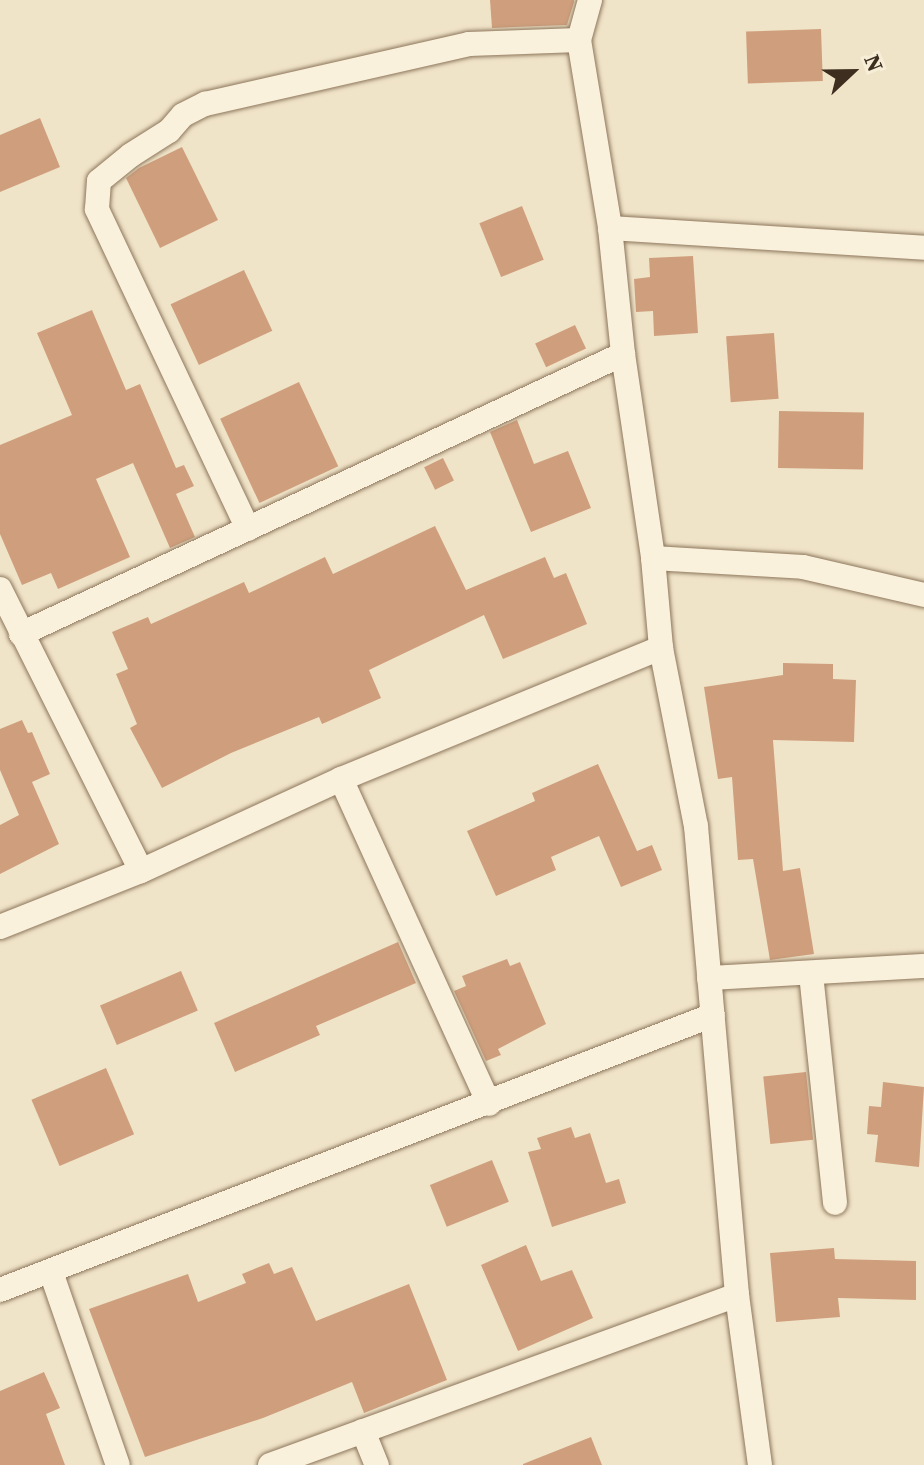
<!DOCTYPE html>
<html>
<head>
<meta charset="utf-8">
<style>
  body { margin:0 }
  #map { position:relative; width:924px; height:1465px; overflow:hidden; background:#f0e4c8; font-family:"Source Serif 4",serif }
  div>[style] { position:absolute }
  .building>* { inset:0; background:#cf9f7d; transform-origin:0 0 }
  .roads { filter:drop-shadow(0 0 2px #8d765c) drop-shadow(0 0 2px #8d765c) }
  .street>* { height:24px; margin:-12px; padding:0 12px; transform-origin:12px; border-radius:12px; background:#faf1dc }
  span { translate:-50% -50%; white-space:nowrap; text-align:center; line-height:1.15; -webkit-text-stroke:6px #f7eed8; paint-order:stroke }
  .north { position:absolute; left:812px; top:32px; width:80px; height:80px; -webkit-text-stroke:6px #f7eed8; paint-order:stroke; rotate:68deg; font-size:22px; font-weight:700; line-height:32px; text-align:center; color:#3d2e20 }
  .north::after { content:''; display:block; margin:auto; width:28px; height:36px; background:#3d2e20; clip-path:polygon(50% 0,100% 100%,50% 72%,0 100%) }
</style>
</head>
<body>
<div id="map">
  <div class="building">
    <i style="clip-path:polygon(490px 0,574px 0,574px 2px,567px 25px,492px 28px)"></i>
    <i style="left:821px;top:29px;width:52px;height:75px;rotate:88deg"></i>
    <i style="clip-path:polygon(40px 118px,60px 167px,0 192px,0 135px)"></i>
    <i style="clip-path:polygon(182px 147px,218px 220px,160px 248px,126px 178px,139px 168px)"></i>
    <i style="left:522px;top:206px;width:58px;height:46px;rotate:68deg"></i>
    <i style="clip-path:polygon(693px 256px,698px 333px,654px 336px,653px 311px,636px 312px,634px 279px,650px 277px,649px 258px)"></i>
    <i style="left:244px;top:270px;width:67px;height:81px;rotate:65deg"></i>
    <i style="clip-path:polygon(92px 310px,126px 390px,140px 384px,176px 468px,184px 465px,194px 486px,176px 494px,195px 537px,170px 548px,133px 463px,96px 479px,130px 557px,58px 589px,51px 573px,22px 585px,0 534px,0 445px,72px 415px,37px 333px)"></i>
    <i style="left:575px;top:325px;width:26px;height:44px;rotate:65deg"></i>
    <i style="left:774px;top:333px;width:66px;height:48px;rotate:86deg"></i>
    <i style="left:299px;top:382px;width:93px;height:87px;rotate:65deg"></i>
    <i style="left:779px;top:411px;width:85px;height:57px;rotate:1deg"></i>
    <i style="clip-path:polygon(517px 420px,534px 464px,568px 451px,591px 508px,531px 532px,490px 432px)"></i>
    <i style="left:443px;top:458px;width:25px;height:21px;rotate:64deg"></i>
    <i style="clip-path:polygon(435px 526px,466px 590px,545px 557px,554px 578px,566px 573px,587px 624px,503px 659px,484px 615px,369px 670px,381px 698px,322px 724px,319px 717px,231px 753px,162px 788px,130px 728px,137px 724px,116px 674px,128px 669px,112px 632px,148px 617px,151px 624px,244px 582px,249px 593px,325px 557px,333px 574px)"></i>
    <i style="clip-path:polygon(783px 663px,833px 664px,833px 679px,856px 680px,854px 742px,773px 740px,783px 871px,800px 868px,814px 954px,770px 960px,753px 859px,738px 860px,732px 777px,718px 779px,704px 687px,783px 675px)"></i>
    <i style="clip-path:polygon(22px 720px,28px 733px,32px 732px,50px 774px,32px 782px,59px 844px,0 874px,0 825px,19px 815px,0 770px,0 729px)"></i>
    <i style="clip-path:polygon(598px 764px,637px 851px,652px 845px,662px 870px,621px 887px,599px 836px,551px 857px,556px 870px,496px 896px,467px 831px,535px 801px,532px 793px)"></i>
    <i style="clip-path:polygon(398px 942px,416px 983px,316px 1026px,320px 1035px,235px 1072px,214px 1023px)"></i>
    <i style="clip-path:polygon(507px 959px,510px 966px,520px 962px,546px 1024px,498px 1049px,501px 1055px,486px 1061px,454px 991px,466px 986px,462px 976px)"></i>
    <i style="left:181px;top:971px;width:43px;height:88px;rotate:67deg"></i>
    <i style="left:106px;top:1068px;width:72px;height:81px;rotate:67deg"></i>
    <i style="left:806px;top:1072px;width:68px;height:43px;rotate:84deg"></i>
    <i style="clip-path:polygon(883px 1082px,924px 1087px,919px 1167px,875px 1162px,878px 1135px,867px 1134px,869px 1106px,881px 1107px)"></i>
    <i style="clip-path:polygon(571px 1127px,575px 1138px,590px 1133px,606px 1183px,619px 1179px,626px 1203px,552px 1227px,528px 1152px,541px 1149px,537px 1138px)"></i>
    <i style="left:492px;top:1160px;width:45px;height:67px;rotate:68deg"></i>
    <i style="clip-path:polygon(526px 1245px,541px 1281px,572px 1270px,593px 1318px,518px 1351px,481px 1265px)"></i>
    <i style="clip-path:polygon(834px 1248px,835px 1259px,916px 1261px,916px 1300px,838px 1298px,840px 1317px,776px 1322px,770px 1253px)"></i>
    <i style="clip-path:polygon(269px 1263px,274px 1274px,292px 1267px,316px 1321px,409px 1284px,447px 1380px,364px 1413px,352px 1382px,263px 1418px,145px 1457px,89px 1309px,188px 1274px,198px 1302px,246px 1283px,242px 1274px)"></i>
    <i style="clip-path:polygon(44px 1372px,60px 1408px,46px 1414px,65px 1465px,0 1465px,0 1391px)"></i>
    <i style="clip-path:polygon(591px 1437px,602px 1465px,523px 1465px,523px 1464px)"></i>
  </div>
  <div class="roads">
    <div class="street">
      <i style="left:590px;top:0;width:41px;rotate:105.4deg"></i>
      <i style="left:579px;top:40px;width:191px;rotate:80.6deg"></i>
      <i style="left:610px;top:228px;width:127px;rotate:84.1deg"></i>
      <i style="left:623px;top:354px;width:206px;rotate:81.6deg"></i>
      <i style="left:653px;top:558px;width:90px;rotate:84.9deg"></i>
      <i style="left:661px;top:648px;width:181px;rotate:78.9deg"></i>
      <i style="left:696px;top:826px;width:471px;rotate:85deg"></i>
      <i style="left:737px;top:1295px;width:172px;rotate:82.3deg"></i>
      <i style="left:610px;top:228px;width:315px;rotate:3.6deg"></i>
      <i style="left:248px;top:529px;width:354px;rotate:-115.3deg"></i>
      <i style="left:97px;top:209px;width:28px;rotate:-86deg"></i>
      <i style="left:99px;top:181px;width:41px;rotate:-39.1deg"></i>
      <i style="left:131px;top:155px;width:45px;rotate:-32.3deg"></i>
      <i style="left:169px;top:131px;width:21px;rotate:-49deg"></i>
      <i style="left:183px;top:115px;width:25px;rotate:-27deg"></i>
      <i style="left:205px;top:104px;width:271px;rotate:-12.8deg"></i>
      <i style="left:469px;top:44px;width:110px;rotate:-2.1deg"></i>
      <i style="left:653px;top:558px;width:150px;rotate:3.4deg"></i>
      <i style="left:803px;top:567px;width:124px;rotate:13deg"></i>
      <i style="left:0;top:589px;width:315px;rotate:63.4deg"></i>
      <i style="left:21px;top:634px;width:664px;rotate:-24.94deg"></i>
      <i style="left:341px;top:779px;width:357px;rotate:65.5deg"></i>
      <i style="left:0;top:927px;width:152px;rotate:-21.7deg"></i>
      <i style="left:141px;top:871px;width:220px;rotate:-24.7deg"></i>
      <i style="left:341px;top:779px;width:346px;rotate:-22.3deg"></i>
      <i style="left:811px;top:974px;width:230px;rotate:84deg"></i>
      <i style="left:709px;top:978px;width:215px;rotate:-3.2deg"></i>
      <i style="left:51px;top:1272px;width:204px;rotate:70.9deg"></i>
      <i style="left:0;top:1290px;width:764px;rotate:-21.09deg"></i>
      <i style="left:363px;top:1431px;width:37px;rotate:68deg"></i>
      <i style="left:270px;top:1465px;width:497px;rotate:-20deg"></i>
    </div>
  </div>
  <div class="north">N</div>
</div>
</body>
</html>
